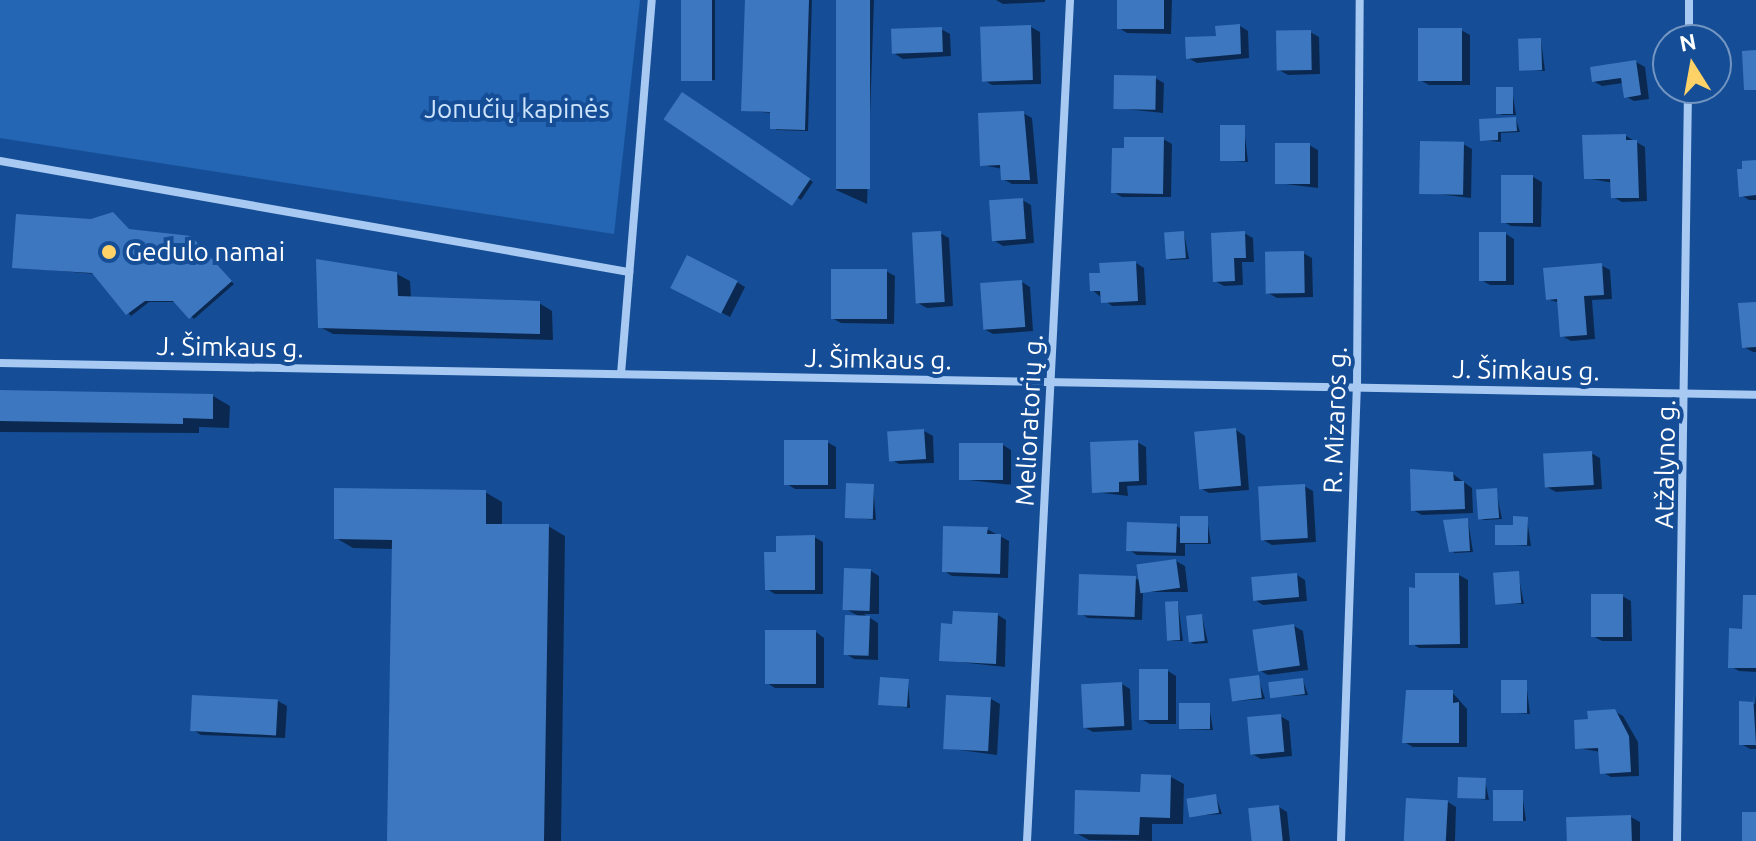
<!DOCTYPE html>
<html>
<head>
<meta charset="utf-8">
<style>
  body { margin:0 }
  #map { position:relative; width:1756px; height:841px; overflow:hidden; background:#154e97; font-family:Ubuntu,sans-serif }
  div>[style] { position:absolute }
  .green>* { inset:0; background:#2466b4 }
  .shadow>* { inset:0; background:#0007; transform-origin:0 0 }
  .building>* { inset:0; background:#3d77bf; transform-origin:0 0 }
  .street>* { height:8px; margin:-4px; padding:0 4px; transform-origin:4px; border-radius:4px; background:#a7c9f2 }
  .dots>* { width:22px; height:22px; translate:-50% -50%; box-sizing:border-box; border:4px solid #154e97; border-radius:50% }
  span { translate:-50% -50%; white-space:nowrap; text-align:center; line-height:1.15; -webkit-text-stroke:8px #154e97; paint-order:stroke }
  .park-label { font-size:26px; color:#cee4fc }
  .poi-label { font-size:26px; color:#fff }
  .left { translate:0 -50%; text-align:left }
  .street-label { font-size:26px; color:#fff }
  .north { position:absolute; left:1652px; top:24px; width:80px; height:80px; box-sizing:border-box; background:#154e97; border:2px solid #7395c1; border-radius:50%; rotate:349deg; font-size:22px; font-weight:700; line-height:32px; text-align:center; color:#fff }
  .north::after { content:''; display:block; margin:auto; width:28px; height:36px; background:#ffd268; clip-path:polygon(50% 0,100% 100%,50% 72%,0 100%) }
</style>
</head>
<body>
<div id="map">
  <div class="green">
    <i style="clip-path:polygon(0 0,640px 0,614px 234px,0 138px)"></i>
  </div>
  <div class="shadow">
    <i style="left:683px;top:0;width:32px;height:80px"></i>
    <i style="clip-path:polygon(747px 0,812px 0,808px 131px,776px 130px,772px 113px,743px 110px)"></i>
    <i style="clip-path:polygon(838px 0,874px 0,867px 204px,836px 190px)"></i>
    <i style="clip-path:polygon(996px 0,1045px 0,1045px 2px,1003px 4px)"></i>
    <i style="clip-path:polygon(1119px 0,1172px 0,1171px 34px,1127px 33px,1119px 28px)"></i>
    <i style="clip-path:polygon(1240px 26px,1248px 31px,1249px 58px,1197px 63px,1188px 58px)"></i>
    <i style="clip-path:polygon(1031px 27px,1040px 32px,1041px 84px,992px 85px,984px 80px)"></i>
    <i style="clip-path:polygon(941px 29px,950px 34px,951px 56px,903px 59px,895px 54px)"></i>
    <i style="clip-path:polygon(1461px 30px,1470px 35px,1470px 85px,1429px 85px,1420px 80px)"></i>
    <i style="clip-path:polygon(1310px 32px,1319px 37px,1320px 74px,1288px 75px,1279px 70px)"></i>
    <i style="clip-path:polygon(1541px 40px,1545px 71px,1520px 69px)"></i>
    <i style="clip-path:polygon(1636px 62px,1645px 67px,1649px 99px,1634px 101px,1625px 96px,1623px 83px,1602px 86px,1593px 81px)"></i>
    <i style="clip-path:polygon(1155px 78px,1164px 83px,1163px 113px,1116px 108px)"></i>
    <i style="clip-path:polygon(1512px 89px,1516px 115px,1502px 115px,1498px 113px)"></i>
    <i style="clip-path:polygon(684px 96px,813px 182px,801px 200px,685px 124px)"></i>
    <i style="clip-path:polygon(1023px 113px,1032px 118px,1038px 184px,1012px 184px,1003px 179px,1003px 169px,982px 165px)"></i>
    <i style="clip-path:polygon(1516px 119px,1520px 132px,1501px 133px,1501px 142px,1482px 140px)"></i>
    <i style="clip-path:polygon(1244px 127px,1248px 162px,1222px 160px)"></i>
    <i style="clip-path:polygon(1626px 136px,1645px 147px,1647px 201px,1622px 202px,1613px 197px,1613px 183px,1586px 178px)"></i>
    <i style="clip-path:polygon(1163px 139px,1172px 144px,1171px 197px,1122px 197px,1113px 192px,1126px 150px)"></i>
    <i style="clip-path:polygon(1463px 144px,1472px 149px,1471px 198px,1421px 192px)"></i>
    <i style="clip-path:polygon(1309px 145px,1318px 150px,1318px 188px,1277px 183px)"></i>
    <i style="clip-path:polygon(1756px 162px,1756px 200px,1749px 200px,1741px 195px)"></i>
    <i style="clip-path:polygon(1533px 177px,1542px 182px,1541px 227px,1511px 226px,1502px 221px)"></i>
    <i style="clip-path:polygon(1022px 200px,1031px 205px,1034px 243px,1003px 246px,995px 241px)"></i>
    <i style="clip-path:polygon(130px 231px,191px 238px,234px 284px,194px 319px,177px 302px,149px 302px,131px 316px,96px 274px,14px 267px)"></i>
    <i style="clip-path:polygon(940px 233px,949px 238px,953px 306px,927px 308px,918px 303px)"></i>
    <i style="clip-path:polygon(1184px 233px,1189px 259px,1171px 260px,1167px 258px)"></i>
    <i style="clip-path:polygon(1244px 233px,1253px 238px,1254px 262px,1242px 262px,1243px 285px,1224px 286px,1215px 281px)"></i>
    <i style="clip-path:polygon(1506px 234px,1514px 239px,1514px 285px,1490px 285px,1481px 280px)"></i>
    <i style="clip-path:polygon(1303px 253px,1312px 258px,1313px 297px,1277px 298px,1268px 293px)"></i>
    <i style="clip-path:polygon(1136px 263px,1144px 268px,1146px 305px,1112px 306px,1092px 290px,1102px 275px)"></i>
    <i style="clip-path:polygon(1601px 265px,1610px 270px,1612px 299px,1592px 300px,1595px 339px,1571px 341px,1562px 336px,1560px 303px,1547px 299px)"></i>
    <i style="clip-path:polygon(886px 271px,895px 276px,894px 324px,841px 323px,832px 318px)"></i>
    <i style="clip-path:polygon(397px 274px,410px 281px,411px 298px,539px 303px,552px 311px,553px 340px,333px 334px,320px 327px)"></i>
    <i style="clip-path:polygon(737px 282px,745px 287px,730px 317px,682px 292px)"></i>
    <i style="clip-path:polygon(1022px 282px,1030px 287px,1033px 331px,993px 334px,984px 329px)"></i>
    <i style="clip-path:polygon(1756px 304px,1756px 352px,1753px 352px,1744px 347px)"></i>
    <i style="clip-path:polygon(0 392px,213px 396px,230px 406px,229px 428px,199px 427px,199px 433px,0 432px)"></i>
    <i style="clip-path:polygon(1236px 430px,1245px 436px,1249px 490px,1209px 493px,1200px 488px)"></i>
    <i style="clip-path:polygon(924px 431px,933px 436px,934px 463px,899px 464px,890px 459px)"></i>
    <i style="clip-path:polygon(827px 442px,836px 447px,836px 489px,795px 489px,787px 484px)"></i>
    <i style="clip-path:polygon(1137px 442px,1146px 447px,1147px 485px,1127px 486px,1128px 496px,1094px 492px)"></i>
    <i style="clip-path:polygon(1003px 445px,1011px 450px,1011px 485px,960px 479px)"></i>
    <i style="clip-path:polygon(1591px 453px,1600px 458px,1602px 489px,1556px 492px,1547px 487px)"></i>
    <i style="clip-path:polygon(1453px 474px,1472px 488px,1473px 513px,1422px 515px,1413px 510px)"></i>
    <i style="clip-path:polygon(873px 486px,876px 520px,848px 517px)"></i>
    <i style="clip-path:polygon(1304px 486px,1313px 491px,1316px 542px,1272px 545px,1263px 540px)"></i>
    <i style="clip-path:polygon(1496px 490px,1502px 519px,1484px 520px,1480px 518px)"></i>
    <i style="clip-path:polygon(485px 492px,502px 502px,502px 526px,548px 526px,565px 536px,561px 841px,389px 841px,394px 549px,353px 548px,336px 538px)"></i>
    <i style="clip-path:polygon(1207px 518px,1211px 544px,1185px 544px,1185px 556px,1137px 555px,1129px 550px,1176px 526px,1182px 529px)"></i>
    <i style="clip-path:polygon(1527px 519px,1531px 546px,1497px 544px)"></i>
    <i style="clip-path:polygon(1468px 520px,1473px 552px,1455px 553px,1451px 551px)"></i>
    <i style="clip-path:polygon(987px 529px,1009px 541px,1008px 578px,952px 576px,944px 571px)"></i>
    <i style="clip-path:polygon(814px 537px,823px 542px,823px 594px,775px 594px,767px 589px,778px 554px)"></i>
    <i style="clip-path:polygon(1176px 561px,1185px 566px,1188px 592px,1143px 592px,1142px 620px,1088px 618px,1079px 613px,1135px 578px,1140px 581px)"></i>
    <i style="clip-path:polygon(871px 571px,879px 576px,879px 614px,864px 614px,878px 623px,878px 660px,854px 659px,846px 654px,860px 617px,846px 609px)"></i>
    <i style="clip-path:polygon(1518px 573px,1524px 604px,1497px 603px)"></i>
    <i style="clip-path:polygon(1297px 575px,1305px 580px,1307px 601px,1263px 605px,1255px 600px)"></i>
    <i style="clip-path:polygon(1459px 575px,1468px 580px,1468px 648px,1419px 648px,1411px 643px)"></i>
    <i style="clip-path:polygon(1622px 596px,1631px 601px,1632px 641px,1602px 641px,1593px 636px)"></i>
    <i style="clip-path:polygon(1756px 597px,1756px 672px,1739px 671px,1730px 666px)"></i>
    <i style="clip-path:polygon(1178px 603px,1183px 641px,1172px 641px,1168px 639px)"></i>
    <i style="clip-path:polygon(998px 615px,1006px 620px,1005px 667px,941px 660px,954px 626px)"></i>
    <i style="clip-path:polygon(1202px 616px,1208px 643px,1194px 644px,1190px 642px)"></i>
    <i style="clip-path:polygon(1294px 626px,1303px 631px,1308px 670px,1268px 675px,1259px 670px)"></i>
    <i style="clip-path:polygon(816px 632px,824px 638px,824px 688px,775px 688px,767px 683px)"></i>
    <i style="clip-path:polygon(1168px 671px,1176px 676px,1176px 724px,1150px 724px,1141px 719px)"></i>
    <i style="clip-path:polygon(1258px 677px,1265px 699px,1234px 701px)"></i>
    <i style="clip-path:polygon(1303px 680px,1308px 695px,1272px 697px)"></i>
    <i style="clip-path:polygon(908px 681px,910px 708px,880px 704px)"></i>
    <i style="clip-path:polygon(1526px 682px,1530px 714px,1503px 712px)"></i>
    <i style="clip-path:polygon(1122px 684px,1130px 689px,1132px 730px,1093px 732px,1084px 727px)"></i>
    <i style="clip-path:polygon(1452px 692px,1467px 709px,1467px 747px,1413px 747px,1404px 742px)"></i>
    <i style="clip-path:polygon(1756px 695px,1756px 749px,1750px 749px,1741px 744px,1741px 703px,1755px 704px)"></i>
    <i style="clip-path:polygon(991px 699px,1000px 704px,997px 755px,945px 748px)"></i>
    <i style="clip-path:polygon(278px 701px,287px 706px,285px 738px,201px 735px,193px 730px)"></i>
    <i style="clip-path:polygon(1209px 705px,1213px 730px,1181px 729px)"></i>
    <i style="clip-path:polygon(1614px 711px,1623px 716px,1638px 742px,1639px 776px,1611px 777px,1602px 772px,1601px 752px,1577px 748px,1590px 721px)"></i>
    <i style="clip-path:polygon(1280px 716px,1289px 721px,1292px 756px,1261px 759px,1252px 754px)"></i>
    <i style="clip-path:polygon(1171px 777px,1184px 784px,1183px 824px,1152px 824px,1152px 841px,1089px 840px,1076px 833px)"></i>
    <i style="clip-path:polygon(1485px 780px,1489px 800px,1460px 797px)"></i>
    <i style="clip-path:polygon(1522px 792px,1526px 821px,1495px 819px)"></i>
    <i style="clip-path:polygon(1216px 797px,1222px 814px,1190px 816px)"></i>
    <i style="clip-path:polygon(1448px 802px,1456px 807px,1455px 841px,1407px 841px)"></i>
    <i style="clip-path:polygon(1279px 807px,1287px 812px,1290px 841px,1253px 841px)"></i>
    <i style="clip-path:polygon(1631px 817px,1640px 822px,1640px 841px,1568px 841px)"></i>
  </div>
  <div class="building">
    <i style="left:681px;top:0;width:31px;height:81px"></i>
    <i style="clip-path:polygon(745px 0,809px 0,805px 130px,770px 129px,770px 112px,741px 111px)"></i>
    <i style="left:836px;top:0;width:34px;height:189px"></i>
    <i style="left:1117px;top:0;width:47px;height:29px"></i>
    <i style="clip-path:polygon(1240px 24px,1241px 54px,1186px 59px,1185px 37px,1216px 36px,1215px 26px)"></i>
    <i style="left:1031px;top:25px;width:55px;height:51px;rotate:88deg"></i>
    <i style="left:942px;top:27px;width:25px;height:51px;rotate:88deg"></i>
    <i style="left:1418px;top:28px;width:44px;height:53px"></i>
    <i style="left:1311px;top:30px;width:40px;height:35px;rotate:89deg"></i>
    <i style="left:1541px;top:38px;width:32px;height:23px;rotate:88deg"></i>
    <i style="clip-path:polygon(1756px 50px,1756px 90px,1744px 90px,1742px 51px)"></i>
    <i style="clip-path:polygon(1636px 60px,1641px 95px,1624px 98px,1621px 78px,1592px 82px,1590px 67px)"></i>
    <i style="left:1114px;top:75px;width:42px;height:34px;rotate:1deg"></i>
    <i style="left:1513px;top:87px;width:27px;height:17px;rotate:90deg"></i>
    <i style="left:682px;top:92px;width:155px;height:33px;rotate:34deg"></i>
    <i style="clip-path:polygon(1024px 111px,1030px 180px,1001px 180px,1000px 165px,980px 166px,978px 113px)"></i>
    <i style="clip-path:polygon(1516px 117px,1517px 131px,1498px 132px,1498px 140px,1480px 141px,1479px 119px)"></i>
    <i style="left:1220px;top:125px;width:25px;height:36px"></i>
    <i style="clip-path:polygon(1626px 134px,1626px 140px,1637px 140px,1639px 198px,1611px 198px,1610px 179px,1584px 179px,1582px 135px)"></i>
    <i style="clip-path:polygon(1124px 137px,1164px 137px,1163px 194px,1111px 193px,1112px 148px,1124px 148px)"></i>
    <i style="left:1420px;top:141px;width:44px;height:53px;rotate:1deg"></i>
    <i style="left:1275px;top:143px;width:35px;height:41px"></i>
    <i style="clip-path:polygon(1756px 160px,1756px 195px,1739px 197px,1737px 169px,1742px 169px,1742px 161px)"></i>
    <i style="left:1501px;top:175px;width:32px;height:48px"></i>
    <i style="left:1023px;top:198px;width:41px;height:34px;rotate:86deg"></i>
    <i style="clip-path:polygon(113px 212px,129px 229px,191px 236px,232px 281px,189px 319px,173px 301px,145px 301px,126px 315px,92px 273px,12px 268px,16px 214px,91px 219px)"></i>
    <i style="left:941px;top:231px;width:71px;height:29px;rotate:87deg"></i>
    <i style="left:1184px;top:231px;width:27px;height:20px;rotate:86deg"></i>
    <i style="clip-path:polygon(1245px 231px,1246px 258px,1234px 258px,1235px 281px,1213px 282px,1211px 233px)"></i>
    <i style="left:1479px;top:232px;width:27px;height:49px"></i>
    <i style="left:1304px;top:251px;width:42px;height:39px;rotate:89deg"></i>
    <i style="left:687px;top:255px;width:57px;height:37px;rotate:27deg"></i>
    <i style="clip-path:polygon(316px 259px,397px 272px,398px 296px,540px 301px,540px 334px,318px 328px)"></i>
    <i style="clip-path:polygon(1136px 261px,1138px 301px,1101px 303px,1100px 291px,1090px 291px,1089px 273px,1100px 273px,1099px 263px)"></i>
    <i style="clip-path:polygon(1602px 263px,1604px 295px,1584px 296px,1587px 335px,1560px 337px,1557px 299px,1546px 300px,1543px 268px)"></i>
    <i style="left:831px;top:269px;width:56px;height:50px"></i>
    <i style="left:1022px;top:280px;width:47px;height:42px;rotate:86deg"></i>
    <i style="clip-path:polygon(1756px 302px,1756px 347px,1742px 348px,1738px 303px)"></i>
    <i style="clip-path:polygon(0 390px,213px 394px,213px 419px,183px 418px,183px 424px,0 421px)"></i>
    <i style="left:1236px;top:428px;width:58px;height:42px;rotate:85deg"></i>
    <i style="left:924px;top:429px;width:30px;height:37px;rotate:86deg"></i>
    <i style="left:784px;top:440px;width:44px;height:45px"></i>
    <i style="clip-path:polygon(1138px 440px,1139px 481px,1119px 482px,1119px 492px,1092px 493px,1090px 442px)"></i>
    <i style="left:959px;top:443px;width:44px;height:37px"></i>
    <i style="left:1592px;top:451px;width:34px;height:49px;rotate:87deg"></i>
    <i style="clip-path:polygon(1410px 469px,1453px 472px,1454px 481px,1464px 481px,1465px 509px,1411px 511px)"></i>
    <i style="left:846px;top:483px;width:28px;height:35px;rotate:2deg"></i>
    <i style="left:1305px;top:484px;width:54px;height:47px;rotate:87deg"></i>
    <i style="clip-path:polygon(334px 488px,486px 490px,486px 524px,549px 524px,544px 841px,387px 841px,392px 540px,334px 539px)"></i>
    <i style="left:1497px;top:488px;width:30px;height:21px;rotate:86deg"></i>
    <i style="left:1180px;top:516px;width:28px;height:27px"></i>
    <i style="clip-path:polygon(1513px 516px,1528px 517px,1527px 545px,1495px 545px,1495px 525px,1513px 525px)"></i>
    <i style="clip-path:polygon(1468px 518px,1470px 551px,1449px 552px,1443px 520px)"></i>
    <i style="left:1127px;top:522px;width:50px;height:29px;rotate:2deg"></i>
    <i style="clip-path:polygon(943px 526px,988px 527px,987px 534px,1001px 534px,1000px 574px,942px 572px)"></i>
    <i style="clip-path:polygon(815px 535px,815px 590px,765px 590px,764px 552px,776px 552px,776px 536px)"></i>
    <i style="left:1176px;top:559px;width:29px;height:40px;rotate:82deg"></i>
    <i style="left:844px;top:568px;width:27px;height:42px;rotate:2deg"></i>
    <i style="left:1519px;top:571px;width:32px;height:26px;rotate:86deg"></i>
    <i style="left:1297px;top:573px;width:24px;height:46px;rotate:85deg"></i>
    <i style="clip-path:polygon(1415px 573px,1459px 573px,1460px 644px,1409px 645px,1409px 587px,1415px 588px)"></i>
    <i style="left:1079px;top:574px;width:57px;height:41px;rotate:2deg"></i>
    <i style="left:1591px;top:594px;width:32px;height:43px"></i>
    <i style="clip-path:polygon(1743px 595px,1756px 595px,1756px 668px,1728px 668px,1729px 628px,1742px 629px)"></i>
    <i style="left:1178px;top:601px;width:39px;height:13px;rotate:87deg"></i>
    <i style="clip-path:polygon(953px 611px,998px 613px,996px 664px,939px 661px,941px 623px,952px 624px)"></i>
    <i style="left:1202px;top:614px;width:27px;height:16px;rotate:84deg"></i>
    <i style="left:845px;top:615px;width:25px;height:40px;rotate:2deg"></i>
    <i style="left:1294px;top:624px;width:42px;height:42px;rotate:82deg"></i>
    <i style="left:765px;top:630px;width:51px;height:54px"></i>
    <i style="left:1139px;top:669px;width:29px;height:51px"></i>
    <i style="left:1259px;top:675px;width:23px;height:30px;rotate:83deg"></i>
    <i style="left:880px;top:677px;width:29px;height:28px;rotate:4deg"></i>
    <i style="left:1303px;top:678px;width:16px;height:35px;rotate:83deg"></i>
    <i style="left:1501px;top:680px;width:26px;height:33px"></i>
    <i style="left:1122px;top:682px;width:44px;height:41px;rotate:87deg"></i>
    <i style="clip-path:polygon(1406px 690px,1453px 690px,1453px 703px,1459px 702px,1459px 743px,1402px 743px)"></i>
    <i style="clip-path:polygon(1753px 693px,1756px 745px,1739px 745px,1739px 701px,1753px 702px)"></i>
    <i style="left:192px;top:695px;width:86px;height:36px;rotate:3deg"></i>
    <i style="left:946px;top:695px;width:45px;height:54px;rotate:3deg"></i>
    <i style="left:1210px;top:703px;width:26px;height:31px;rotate:90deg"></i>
    <i style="clip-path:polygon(1615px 709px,1629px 736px,1631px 772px,1600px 774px,1598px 748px,1575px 749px,1574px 720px,1588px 719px,1587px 711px)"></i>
    <i style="left:1281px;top:714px;width:38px;height:34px;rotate:85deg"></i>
    <i style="clip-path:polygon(1141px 774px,1171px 775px,1170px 818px,1140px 817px,1139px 835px,1074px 834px,1075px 790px,1140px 792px)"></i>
    <i style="left:1458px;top:777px;width:28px;height:21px;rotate:2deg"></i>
    <i style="left:1493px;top:790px;width:30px;height:31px"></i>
    <i style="left:1216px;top:794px;width:19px;height:30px;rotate:81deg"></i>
    <i style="left:1406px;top:798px;width:42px;height:43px;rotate:3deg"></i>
    <i style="left:1279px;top:805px;width:36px;height:31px;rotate:84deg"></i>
    <i style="left:1742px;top:812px;width:14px;height:29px"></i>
    <i style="left:1631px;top:815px;width:26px;height:65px;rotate:88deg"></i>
  </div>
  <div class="street">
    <i style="left:1689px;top:40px;width:40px;rotate:-90deg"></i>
    <i style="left:0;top:161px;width:639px;rotate:10.01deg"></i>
    <i style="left:0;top:363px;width:1756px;rotate:1.04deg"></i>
    <i style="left:621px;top:374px;width:375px;rotate:-85.3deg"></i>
    <i style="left:1027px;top:841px;width:842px;rotate:-87.07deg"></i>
    <i style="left:1341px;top:841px;width:454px;rotate:-88deg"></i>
    <i style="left:1357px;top:387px;width:387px;rotate:-89.6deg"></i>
    <i style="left:1677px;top:841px;width:753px;rotate:-89.16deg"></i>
  </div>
  <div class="dots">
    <i style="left:109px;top:252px;background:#ffd268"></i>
  </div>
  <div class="park-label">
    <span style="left:517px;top:109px">Jonučių kapinės</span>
  </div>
  <div class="poi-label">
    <span class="left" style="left:125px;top:252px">Gedulo namai</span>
  </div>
  <div class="street-label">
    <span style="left:230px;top:347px;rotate:1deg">J. Šimkaus g.</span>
    <span style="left:878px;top:359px;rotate:1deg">J. Šimkaus g.</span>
    <span style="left:1526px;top:370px;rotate:1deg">J. Šimkaus g.</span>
    <span style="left:1029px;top:420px;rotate:-87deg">Melioratorių g.</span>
    <span style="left:1335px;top:420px;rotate:-88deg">R. Mizaros g.</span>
    <span style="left:1665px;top:464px;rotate:-89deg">Atžalyno g.</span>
  </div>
  <div class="north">N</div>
</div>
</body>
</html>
